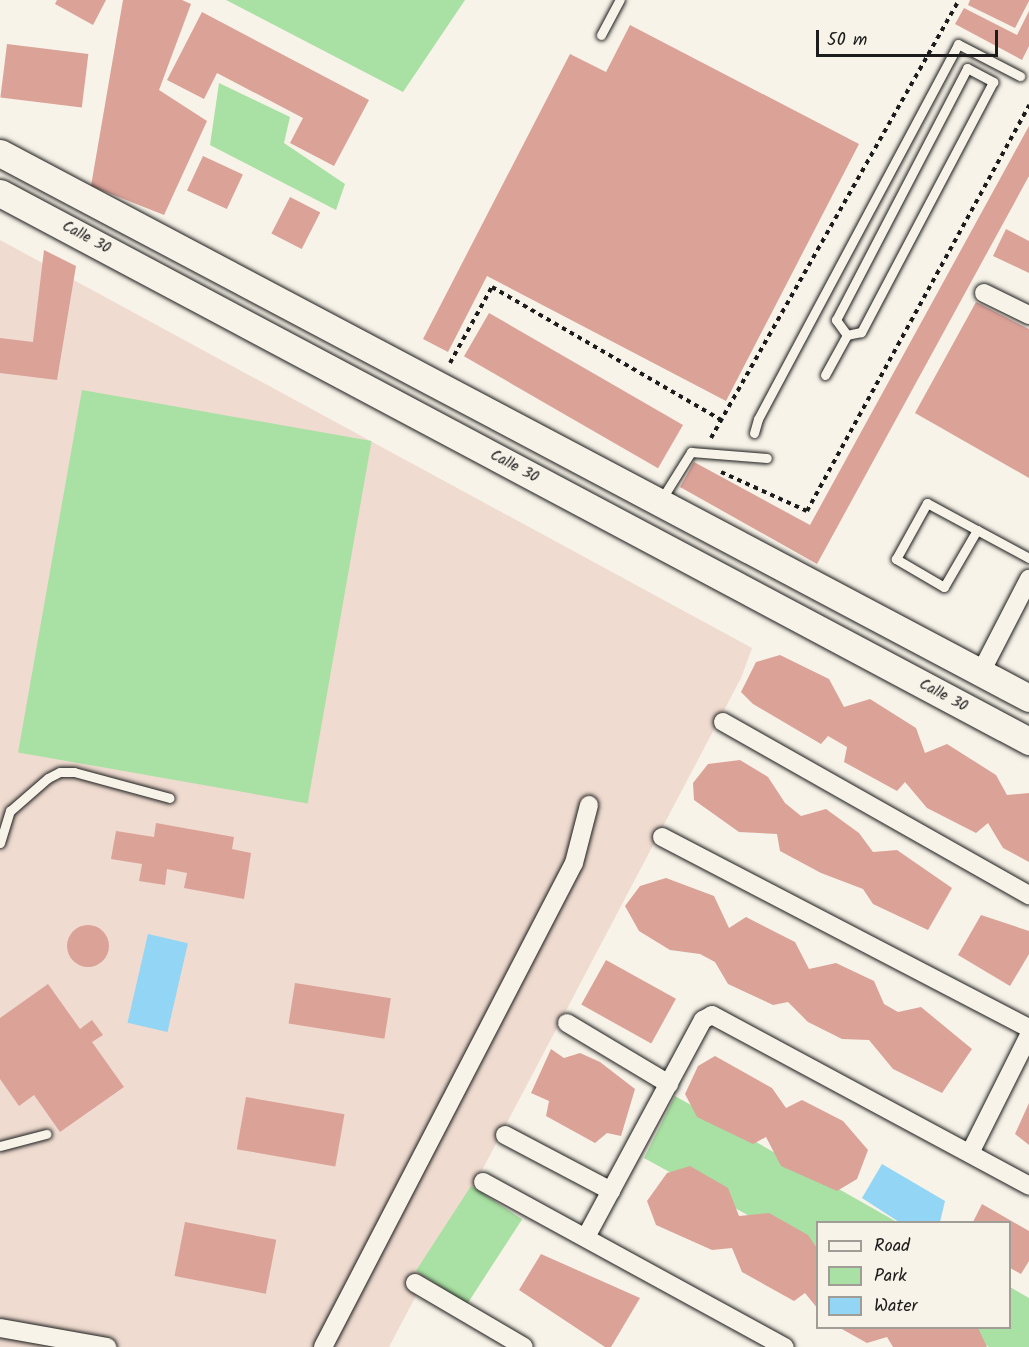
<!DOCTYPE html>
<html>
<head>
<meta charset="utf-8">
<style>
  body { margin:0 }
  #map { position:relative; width:1029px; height:1347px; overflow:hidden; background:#f7f3e8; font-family:Kalam,sans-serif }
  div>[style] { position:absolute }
  .built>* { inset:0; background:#efdbd0 }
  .green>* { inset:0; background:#a9e0a3; transform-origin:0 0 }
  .water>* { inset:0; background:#92d5f4; transform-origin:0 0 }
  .building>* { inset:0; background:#dba298; transform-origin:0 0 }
  .round { border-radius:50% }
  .path>* { height:4px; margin-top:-2px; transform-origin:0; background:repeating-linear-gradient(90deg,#1c1c1c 0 4.5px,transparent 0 9px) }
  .roads { filter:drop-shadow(0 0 2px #1c1c1c) drop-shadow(0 0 2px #1c1c1c) }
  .lane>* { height:9px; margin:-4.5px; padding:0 4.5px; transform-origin:4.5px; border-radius:4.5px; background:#f7f3e8 }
  .street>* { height:18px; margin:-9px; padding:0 9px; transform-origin:9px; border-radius:9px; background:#f7f3e8 }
  .secondary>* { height:27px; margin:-13.5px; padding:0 13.5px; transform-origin:13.5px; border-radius:13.5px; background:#f7f3e8 }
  span { translate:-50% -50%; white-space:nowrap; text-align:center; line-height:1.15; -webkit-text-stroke:5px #f7f3e8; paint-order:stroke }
  .street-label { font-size:15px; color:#1c1c1c }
  .legend { position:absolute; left:816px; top:1221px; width:195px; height:108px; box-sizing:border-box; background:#f7f3e8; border:2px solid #9f9d96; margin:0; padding:8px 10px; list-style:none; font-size:18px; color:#1c1c1c }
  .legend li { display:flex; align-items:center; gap:12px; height:30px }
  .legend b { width:30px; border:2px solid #9f9d96 }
  .scale { position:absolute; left:816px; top:30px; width:182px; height:27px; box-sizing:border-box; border:3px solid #1c1c1c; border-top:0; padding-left:8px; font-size:18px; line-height:21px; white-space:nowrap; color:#1c1c1c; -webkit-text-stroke:4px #f7f3e8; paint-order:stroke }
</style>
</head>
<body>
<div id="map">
  <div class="built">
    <i style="clip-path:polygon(0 240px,752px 648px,741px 678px,389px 1347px,0 1347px)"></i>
  </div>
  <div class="green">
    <i style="clip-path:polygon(226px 0,465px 0,403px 92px)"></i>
    <i style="clip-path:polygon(219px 83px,290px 117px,284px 143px,345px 184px,336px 210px,210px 145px)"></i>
    <i style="left:82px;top:390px;width:294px;height:368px;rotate:10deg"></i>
    <i style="clip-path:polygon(675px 1096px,897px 1222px,818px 1222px,817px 1253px,644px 1158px)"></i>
    <i style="left:471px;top:1186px;width:61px;height:101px;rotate:33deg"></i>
    <i style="clip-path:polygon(1010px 1287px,1029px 1298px,1029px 1347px,989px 1347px,954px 1328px,1010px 1328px)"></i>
  </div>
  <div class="water">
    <i style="left:148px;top:934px;width:41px;height:91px;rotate:13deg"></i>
    <i style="clip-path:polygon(882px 1164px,945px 1201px,940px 1222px,899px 1222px,862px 1198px)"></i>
  </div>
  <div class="building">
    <i style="clip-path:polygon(57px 0,106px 0,93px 25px,55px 4px)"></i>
    <i style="clip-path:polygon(123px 0,182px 0,191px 4px,159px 90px,207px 121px,164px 215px,91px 186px)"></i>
    <i style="clip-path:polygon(970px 0,1029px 0,1029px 1px,1015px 28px,968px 5px)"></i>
    <i style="clip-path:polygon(964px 8px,1017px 35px,1029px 11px,1029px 46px,1022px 60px,955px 24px)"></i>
    <i style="clip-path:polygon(202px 12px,369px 100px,334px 166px,290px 143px,303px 118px,217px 73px,204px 99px,167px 80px)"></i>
    <i style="clip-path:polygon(630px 25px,859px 144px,726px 401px,487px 276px,448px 352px,423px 339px,570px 54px,606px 72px)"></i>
    <i style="left:7px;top:44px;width:82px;height:54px;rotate:7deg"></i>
    <i style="clip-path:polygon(1029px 126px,1029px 176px,817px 564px,680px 487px,694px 462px,810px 525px)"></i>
    <i style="left:203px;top:156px;width:44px;height:38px;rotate:25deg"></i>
    <i style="left:290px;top:197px;width:34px;height:41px;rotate:27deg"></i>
    <i style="clip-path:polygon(1006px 229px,1029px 241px,1029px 273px,993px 256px)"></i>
    <i style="clip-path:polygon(44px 250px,76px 266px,57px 380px,0 373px,0 338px,33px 342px)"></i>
    <i style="clip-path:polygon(976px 302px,1029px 329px,1029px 478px,915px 413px)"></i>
    <i style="left:489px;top:313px;width:224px;height:50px;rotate:30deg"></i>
    <i style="clip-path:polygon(780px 655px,829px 679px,844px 707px,870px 699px,916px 728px,925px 753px,947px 744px,996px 775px,1007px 795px,1029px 793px,1029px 862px,1003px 848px,988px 823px,976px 833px,927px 808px,905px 782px,897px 791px,844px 762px,847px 747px,828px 736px,821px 744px,753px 704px,741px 692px,756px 662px)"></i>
    <i style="clip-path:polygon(740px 760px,768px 777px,785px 803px,801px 816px,826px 809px,859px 833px,873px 852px,897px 850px,952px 888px,928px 930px,873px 904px,863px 889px,821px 873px,780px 851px,777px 834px,739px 832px,694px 800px,693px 783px,708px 764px)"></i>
    <i style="clip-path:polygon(156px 823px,234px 837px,232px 849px,251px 853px,244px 899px,184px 888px,187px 873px,167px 869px,165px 885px,139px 881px,142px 864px,111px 859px,116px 831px,154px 837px)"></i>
    <i style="clip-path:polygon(666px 878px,714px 896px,729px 928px,746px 917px,795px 942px,809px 969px,836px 963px,874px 981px,884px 1004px,898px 1012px,921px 1007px,972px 1049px,942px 1093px,893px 1069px,869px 1040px,842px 1039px,808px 1022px,788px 1002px,773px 1005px,728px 984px,715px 962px,700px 954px,670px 950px,639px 931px,625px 906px,640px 886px)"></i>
    <i style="clip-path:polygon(981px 915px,1029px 931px,1029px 954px,1010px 986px,958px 955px)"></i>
    <i class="round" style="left:67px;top:925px;width:42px;height:42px"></i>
    <i style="left:606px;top:960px;width:80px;height:51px;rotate:29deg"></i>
    <i style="left:295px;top:983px;width:97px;height:41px;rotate:9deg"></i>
    <i style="clip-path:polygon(48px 984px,80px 1029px,92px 1020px,103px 1035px,92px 1042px,124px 1087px,60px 1132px,34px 1095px,19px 1106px,0 1079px,0 1018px)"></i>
    <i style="clip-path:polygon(551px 1049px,564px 1058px,580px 1053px,600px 1062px,635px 1089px,621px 1136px,607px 1133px,595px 1143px,546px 1116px,549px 1101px,531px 1093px)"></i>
    <i style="clip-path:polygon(715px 1056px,772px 1088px,786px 1108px,802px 1100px,843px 1121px,868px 1150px,857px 1179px,837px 1191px,781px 1166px,766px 1137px,753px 1144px,697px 1117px,685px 1094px,698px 1066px)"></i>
    <i style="left:246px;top:1097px;width:100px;height:53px;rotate:10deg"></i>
    <i style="clip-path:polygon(1029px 1103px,1029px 1145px,1015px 1134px)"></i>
    <i style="clip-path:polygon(690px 1166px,728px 1188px,739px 1216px,769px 1213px,808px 1235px,818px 1250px,818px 1309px,805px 1293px,794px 1301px,742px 1272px,732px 1248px,712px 1250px,656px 1225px,647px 1201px,667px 1173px)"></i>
    <i style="clip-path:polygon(982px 1204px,1029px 1231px,1029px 1261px,1021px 1274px,1010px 1268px,1010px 1222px,973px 1222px)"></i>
    <i style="left:185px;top:1222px;width:93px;height:55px;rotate:11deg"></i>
    <i style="clip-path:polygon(541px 1254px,640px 1298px,611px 1347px,605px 1347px,519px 1290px)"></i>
    <i style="clip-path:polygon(840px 1328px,978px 1328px,987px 1347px,893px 1347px,887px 1337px,867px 1343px)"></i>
  </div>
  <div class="path">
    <i style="left:450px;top:363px;width:87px;rotate:-61.1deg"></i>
    <i style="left:492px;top:287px;width:267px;rotate:30.1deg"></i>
    <i style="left:711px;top:438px;width:503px;rotate:-60.48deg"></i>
    <i style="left:721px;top:472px;width:94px;rotate:24.4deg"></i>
    <i style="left:807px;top:511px;width:463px;rotate:-61.3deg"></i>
  </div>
  <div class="roads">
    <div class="lane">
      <i style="left:601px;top:35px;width:40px;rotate:-62deg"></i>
      <i style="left:967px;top:68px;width:30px;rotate:28deg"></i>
      <i style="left:993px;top:82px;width:283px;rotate:117.8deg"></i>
      <i style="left:861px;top:332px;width:14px;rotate:168deg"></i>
      <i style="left:847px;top:335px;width:19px;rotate:-126deg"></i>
      <i style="left:836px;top:320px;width:284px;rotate:-62.5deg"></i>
      <i style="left:825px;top:375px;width:46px;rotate:-61.2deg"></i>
      <i style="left:754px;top:433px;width:15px;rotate:-74deg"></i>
      <i style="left:758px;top:419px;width:425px;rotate:-61.9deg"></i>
      <i style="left:958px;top:44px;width:70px;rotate:27.3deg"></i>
      <i style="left:661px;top:500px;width:57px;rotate:-58deg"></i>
      <i style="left:691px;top:452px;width:76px;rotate:4.5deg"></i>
      <i style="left:977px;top:530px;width:66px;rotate:120.1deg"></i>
      <i style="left:944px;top:587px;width:56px;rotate:-149.7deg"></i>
      <i style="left:896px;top:559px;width:64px;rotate:-61deg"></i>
      <i style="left:927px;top:503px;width:57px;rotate:28.4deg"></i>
      <i style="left:977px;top:530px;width:59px;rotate:28.3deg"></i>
      <i style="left:0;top:843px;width:34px;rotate:-73deg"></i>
      <i style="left:10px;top:811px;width:50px;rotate:-41deg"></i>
      <i style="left:48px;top:778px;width:13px;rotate:-27deg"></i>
      <i style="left:60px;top:772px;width:14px"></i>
      <i style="left:74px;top:772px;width:99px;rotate:15.2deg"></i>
      <i style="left:0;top:1146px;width:48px;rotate:-14.6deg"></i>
    </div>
    <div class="street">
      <i style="left:984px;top:293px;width:50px;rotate:26.1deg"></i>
      <i style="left:981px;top:672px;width:105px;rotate:-62.7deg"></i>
      <i style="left:723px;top:722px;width:352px;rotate:29.5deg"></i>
      <i style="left:662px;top:837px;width:414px;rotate:27.5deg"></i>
      <i style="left:567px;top:1023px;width:119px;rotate:30.9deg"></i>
      <i style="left:505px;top:1135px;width:120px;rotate:27.8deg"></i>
      <i style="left:970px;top:1153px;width:132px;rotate:-63.4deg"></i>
      <i style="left:483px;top:1182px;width:344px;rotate:28.7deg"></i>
      <i style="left:586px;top:1237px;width:247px;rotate:-61.7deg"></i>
      <i style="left:703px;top:1020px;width:10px;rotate:-29deg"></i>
      <i style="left:712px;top:1015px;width:360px;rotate:28.3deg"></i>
      <i style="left:415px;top:1283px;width:126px;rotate:30.4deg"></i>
      <i style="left:0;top:1328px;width:109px;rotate:10.1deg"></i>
      <i style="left:323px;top:1347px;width:545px;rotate:-62.59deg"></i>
      <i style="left:574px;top:863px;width:60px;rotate:-75.5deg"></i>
    </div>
    <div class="secondary">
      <i style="left:0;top:153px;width:1164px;rotate:27.91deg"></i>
      <i style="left:0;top:193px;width:1166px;rotate:28.04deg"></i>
    </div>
  </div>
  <div class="street-label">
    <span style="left:86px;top:238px;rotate:28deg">Calle 30</span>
    <span style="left:514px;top:467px;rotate:28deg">Calle 30</span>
    <span style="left:943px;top:696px;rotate:28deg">Calle 30</span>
  </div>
  <ul class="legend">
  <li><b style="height:8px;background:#f7f3e8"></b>Road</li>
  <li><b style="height:16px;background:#a9e0a3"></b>Park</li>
  <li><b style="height:16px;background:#92d5f4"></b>Water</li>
  </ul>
  <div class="scale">50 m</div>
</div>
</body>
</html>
